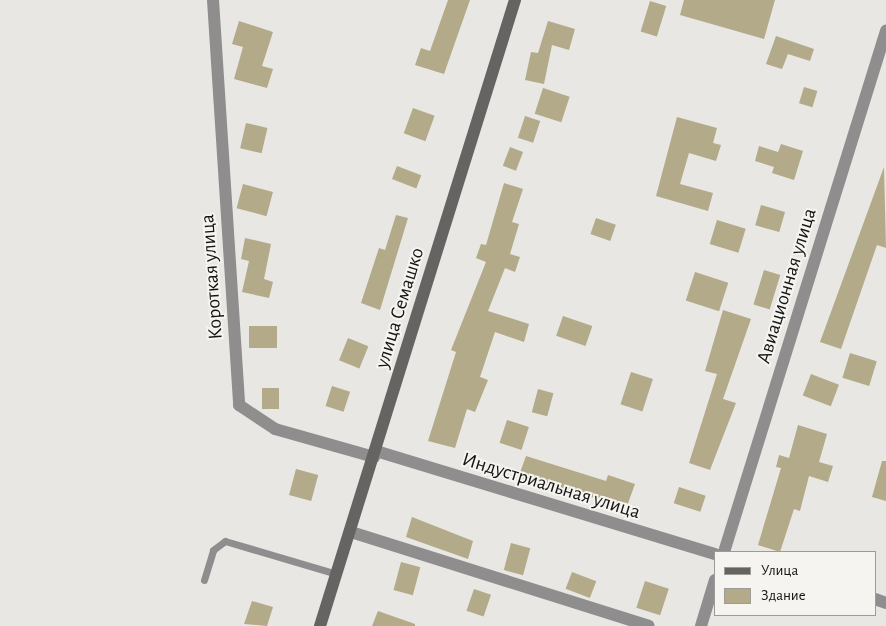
<!DOCTYPE html>
<html>
<head>
<meta charset="utf-8">
<style>
  body { margin:0 }
  #map { position:relative; width:886px; height:626px; overflow:hidden; background:#e8e7e3; font-family:"Alegreya Sans",sans-serif }
  div>[style] { position:absolute }
  .building>* { inset:0; background:#b2aa89; transform-origin:0 0 }
  .service>* { height:7px; margin:-3.5px; padding:0 3.5px; transform-origin:3.5px; border-radius:3.5px; background:#8f8d8d }
  .minor>* { height:12px; margin:-6px; padding:0 6px; transform-origin:6px; border-radius:6px; background:#8f8d8d }
  .secondary>* { height:12px; margin:-6px; padding:0 6px; transform-origin:6px; border-radius:6px; background:#666363 }
  span { translate:-50% -50%; white-space:nowrap; text-align:center; line-height:1.15; -webkit-text-stroke:4px #f5f4f0; paint-order:stroke }
  .street-label { font-size:20px; color:#161514 }
  .legend { position:absolute; left:714px; top:551px; width:162px; height:65px; box-sizing:border-box; background:#f5f4f0; border:1px solid #9c9b98; margin:0; padding:6px 9px; list-style:none; font-size:15px; color:#161514 }
  .legend li { display:flex; align-items:center; gap:10px; height:25px }
  .legend b { width:25px; border:1px solid #9c9b98 }
</style>
</head>
<body>
<div id="map">
  <div class="building">
    <i style="clip-path:polygon(448px 0,470px 0,444px 74px,415px 65px,421px 48px,430px 51px)"></i>
    <i style="clip-path:polygon(684px 0,775px 0,764px 39px,680px 15px)"></i>
    <i style="left:650px;top:1px;width:17px;height:32px;rotate:17deg"></i>
    <i style="clip-path:polygon(239px 21px,273px 32px,262px 66px,273px 69px,267px 88px,234px 79px,243px 47px,232px 44px)"></i>
    <i style="clip-path:polygon(548px 21px,575px 29px,569px 50px,552px 45px,544px 84px,525px 80px,531px 52px,538px 53px)"></i>
    <i style="clip-path:polygon(776px 36px,814px 49px,810px 61px,788px 54px,782px 69px,766px 64px)"></i>
    <i style="left:804px;top:87px;width:14px;height:17px;rotate:17deg"></i>
    <i style="left:543px;top:88px;width:28px;height:27px;rotate:18deg"></i>
    <i style="left:413px;top:108px;width:23px;height:27px;rotate:20deg"></i>
    <i style="left:525px;top:116px;width:16px;height:23px;rotate:18deg"></i>
    <i style="clip-path:polygon(677px 117px,717px 128px,713px 143px,721px 145px,716px 161px,689px 153px,680px 184px,713px 193px,708px 211px,656px 196px)"></i>
    <i style="left:246px;top:123px;width:22px;height:26px;rotate:13deg"></i>
    <i style="clip-path:polygon(781px 144px,803px 151px,794px 180px,772px 173px,774px 167px,755px 161px,759px 146px,778px 152px)"></i>
    <i style="left:510px;top:147px;width:14px;height:20px;rotate:21deg"></i>
    <i style="left:397px;top:166px;width:26px;height:14px;rotate:21deg"></i>
    <i style="clip-path:polygon(884px 167px,886px 248px,877px 245px,841px 349px,820px 342px)"></i>
    <i style="clip-path:polygon(504px 183px,523px 189px,512px 222px,519px 224px,510px 254px,520px 257px,515px 272px,505px 268px,488px 311px,529px 324px,524px 342px,495px 332px,480px 377px,488px 380px,475px 412px,467px 409px,455px 448px,428px 441px,456px 352px,451px 350px,486px 262px,476px 258px,481px 244px,486px 245px)"></i>
    <i style="left:243px;top:184px;width:31px;height:25px;rotate:15deg"></i>
    <i style="left:761px;top:205px;width:25px;height:21px;rotate:16deg"></i>
    <i style="clip-path:polygon(396px 215px,408px 218px,380px 310px,361px 303px,379px 248px,385px 250px)"></i>
    <i style="left:596px;top:218px;width:21px;height:17px;rotate:19deg"></i>
    <i style="left:717px;top:220px;width:30px;height:25px;rotate:17deg"></i>
    <i style="clip-path:polygon(245px 238px,271px 244px,264px 279px,273px 282px,269px 298px,242px 292px,249px 261px,241px 259px)"></i>
    <i style="left:764px;top:270px;width:17px;height:36px;rotate:17deg"></i>
    <i style="left:695px;top:272px;width:35px;height:30px;rotate:18deg"></i>
    <i style="clip-path:polygon(723px 310px,751px 319px,723px 399px,736px 403px,710px 470px,689px 463px,717px 374px,705px 371px)"></i>
    <i style="left:563px;top:316px;width:31px;height:21px;rotate:19deg"></i>
    <i style="left:249px;top:326px;width:28px;height:22px"></i>
    <i style="left:348px;top:338px;width:22px;height:24px;rotate:22deg"></i>
    <i style="left:850px;top:353px;width:28px;height:26px;rotate:17deg"></i>
    <i style="left:631px;top:372px;width:23px;height:34px;rotate:18deg"></i>
    <i style="left:811px;top:374px;width:30px;height:23px;rotate:21deg"></i>
    <i style="left:332px;top:386px;width:19px;height:21px;rotate:18deg"></i>
    <i style="left:262px;top:388px;width:17px;height:21px"></i>
    <i style="left:538px;top:389px;width:16px;height:24px;rotate:15deg"></i>
    <i style="left:507px;top:420px;width:23px;height:24px;rotate:18deg"></i>
    <i style="clip-path:polygon(798px 425px,827px 434px,819px 462px,833px 466px,828px 482px,809px 476px,800px 511px,794px 509px,780px 552px,758px 545px,781px 468px,776px 467px,779px 455px,789px 458px)"></i>
    <i style="clip-path:polygon(526px 456px,606px 481px,608px 475px,635px 484px,627px 506px,518px 478px)"></i>
    <i style="clip-path:polygon(882px 461px,886px 461px,886px 501px,872px 497px)"></i>
    <i style="left:296px;top:469px;width:23px;height:27px;rotate:15deg"></i>
    <i style="left:679px;top:487px;width:28px;height:17px;rotate:18deg"></i>
    <i style="clip-path:polygon(412px 517px,473px 541px,468px 559px,406px 537px)"></i>
    <i style="left:511px;top:543px;width:20px;height:28px;rotate:15deg"></i>
    <i style="left:401px;top:562px;width:20px;height:29px;rotate:15deg"></i>
    <i style="left:572px;top:572px;width:26px;height:18px;rotate:21deg"></i>
    <i style="left:645px;top:581px;width:25px;height:28px;rotate:18deg"></i>
    <i style="left:474px;top:589px;width:18px;height:23px;rotate:19deg"></i>
    <i style="clip-path:polygon(252px 601px,273px 607px,267px 626px,244px 624px)"></i>
    <i style="clip-path:polygon(378px 611px,415px 624px,415px 626px,372px 626px)"></i>
  </div>
  <div class="service">
    <i style="left:204px;top:580px;width:31px;rotate:-73deg"></i>
    <i style="left:213px;top:550px;width:15px;rotate:-37deg"></i>
    <i style="left:225px;top:541px;width:117px;rotate:16.4deg"></i>
  </div>
  <div class="minor">
    <i style="left:213px;top:0;width:406px;rotate:86.3deg"></i>
    <i style="left:239px;top:405px;width:43px;rotate:33.7deg"></i>
    <i style="left:275px;top:429px;width:103px;rotate:15.8deg"></i>
    <i style="left:376px;top:451px;width:354px;rotate:16.9deg"></i>
    <i style="left:351px;top:532px;width:312px;rotate:17.5deg"></i>
    <i style="left:724px;top:552px;width:546px;rotate:-72.73deg"></i>
    <i style="left:875px;top:599px;width:12px;rotate:20deg"></i>
    <i style="left:701px;top:626px;width:48px;rotate:-73.1deg"></i>
  </div>
  <div class="secondary">
    <i style="left:320px;top:626px;width:656px;rotate:-72.7deg"></i>
  </div>
  <div class="street-label">
    <span style="left:212px;top:277px;rotate:-94deg">Короткая улица</span>
    <span style="left:787px;top:286px;rotate:-73deg">Авиационная улица</span>
    <span style="left:400px;top:308px;rotate:-73deg">улица Семашко</span>
    <span style="left:551px;top:486px;rotate:17deg">Индустриальная улица</span>
  </div>
  <ul class="legend">
  <li><b style="height:6px;background:#666363"></b>Улица</li>
  <li><b style="height:14px;background:#b2aa89"></b>Здание</li>
  </ul>
</div>
</body>
</html>
